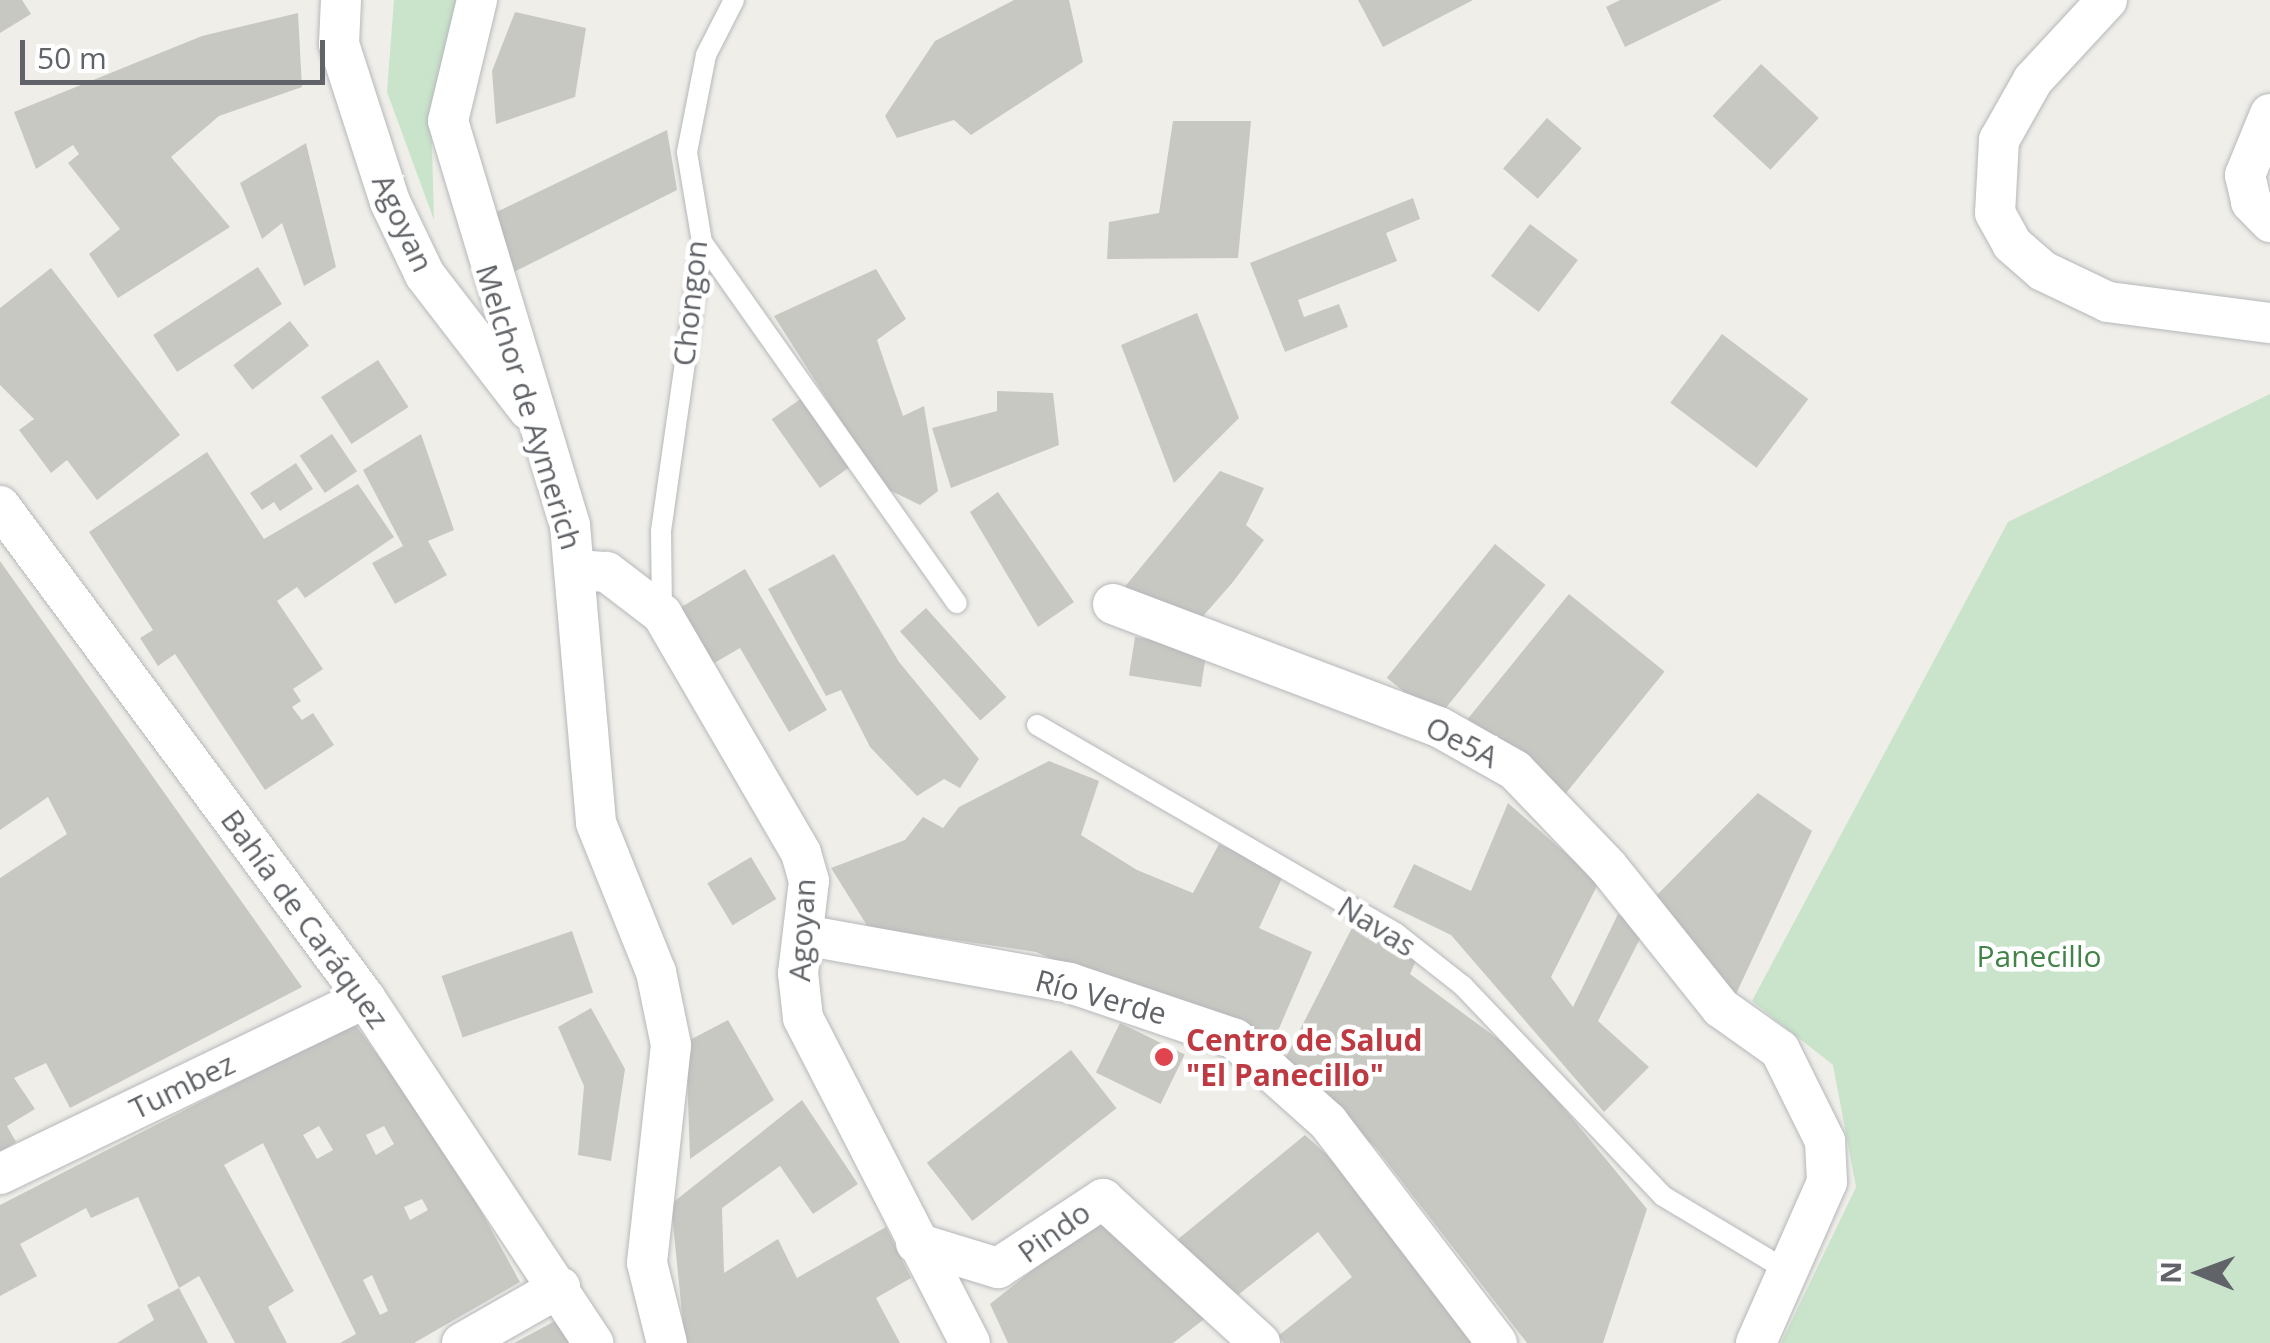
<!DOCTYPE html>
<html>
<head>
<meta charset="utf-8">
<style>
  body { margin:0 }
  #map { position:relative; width:2270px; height:1343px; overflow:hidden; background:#f0eee9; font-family:"Open Sans",sans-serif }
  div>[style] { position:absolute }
  .green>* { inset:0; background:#c9e4ca }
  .building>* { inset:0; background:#c8c8c3; transform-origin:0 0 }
  .roads { filter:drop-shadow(0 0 2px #b5b8bb) drop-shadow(0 0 2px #b5b8bb) }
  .service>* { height:20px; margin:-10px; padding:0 10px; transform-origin:10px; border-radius:10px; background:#fff }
  .minor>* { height:40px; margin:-20px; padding:0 20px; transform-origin:20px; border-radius:20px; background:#fff }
  .dots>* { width:28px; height:28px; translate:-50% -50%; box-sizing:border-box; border:5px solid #fff; border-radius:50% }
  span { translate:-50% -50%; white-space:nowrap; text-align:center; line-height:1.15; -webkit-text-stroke:9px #fff; paint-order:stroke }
  .street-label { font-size:30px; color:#606367 }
  .park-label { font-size:30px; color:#428348 }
  .health-label { font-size:30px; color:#be3a42; font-weight:700 }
  .left { translate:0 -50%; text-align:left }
  .north { position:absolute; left:2150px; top:1223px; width:100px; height:100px; -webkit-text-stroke:8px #fff; paint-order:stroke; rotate:271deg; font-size:28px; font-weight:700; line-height:40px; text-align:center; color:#606367 }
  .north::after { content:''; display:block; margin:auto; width:35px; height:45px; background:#606367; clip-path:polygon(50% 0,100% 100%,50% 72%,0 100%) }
  .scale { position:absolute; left:20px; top:40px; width:305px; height:45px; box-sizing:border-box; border:5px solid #606367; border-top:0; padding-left:12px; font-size:30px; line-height:35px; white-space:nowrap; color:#606367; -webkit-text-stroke:8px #fff; paint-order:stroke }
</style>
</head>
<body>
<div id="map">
  <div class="green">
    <i style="clip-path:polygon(394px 0,465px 0,431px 110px,434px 220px,387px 92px)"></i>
    <i style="clip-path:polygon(2270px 394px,2270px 1343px,1781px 1343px,1856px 1187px,1833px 1065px,1752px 1001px,2008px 522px)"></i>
  </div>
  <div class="building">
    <i style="clip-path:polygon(0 0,22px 0,31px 14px,0 33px)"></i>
    <i style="clip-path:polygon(1014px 0,1069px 0,1083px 62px,971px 135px,954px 120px,897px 138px,885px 116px,935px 41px)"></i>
    <i style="clip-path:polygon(1358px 0,1473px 0,1383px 47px)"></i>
    <i style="clip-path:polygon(1620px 0,1722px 0,1625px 47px,1606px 7px)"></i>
    <i style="clip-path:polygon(515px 12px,586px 28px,575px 97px,496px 124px,492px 71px)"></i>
    <i style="clip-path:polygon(298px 13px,302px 87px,219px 116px,171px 157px,230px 227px,118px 298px,89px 254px,120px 229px,68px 163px,79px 154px,73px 145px,36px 169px,14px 112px,202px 36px)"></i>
    <i style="left:1761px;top:64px;width:79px;height:71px;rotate:43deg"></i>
    <i style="left:1547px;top:118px;width:46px;height:67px;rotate:41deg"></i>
    <i style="clip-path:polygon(1173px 121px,1251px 121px,1238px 258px,1107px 259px,1109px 222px,1159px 213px)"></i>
    <i style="clip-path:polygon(667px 130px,677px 190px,510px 274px,486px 217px)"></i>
    <i style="clip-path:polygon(306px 143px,336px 267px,304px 286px,282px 223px,262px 239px,240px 183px)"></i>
    <i style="clip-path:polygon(1413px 198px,1420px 219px,1386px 233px,1397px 261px,1298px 300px,1304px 317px,1339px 304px,1348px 327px,1285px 352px,1250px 263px)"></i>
    <i style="left:1530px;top:224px;width:60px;height:65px;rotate:37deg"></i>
    <i style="left:258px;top:267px;width:44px;height:125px;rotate:57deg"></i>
    <i style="clip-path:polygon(51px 268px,180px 435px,97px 500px,67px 460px,51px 473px,19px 430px,34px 419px,0 385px,0 308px)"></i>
    <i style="clip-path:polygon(876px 269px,906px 319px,877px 340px,903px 416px,924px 406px,938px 491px,920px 505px,883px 487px,774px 316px)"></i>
    <i style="clip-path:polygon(1197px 313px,1239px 418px,1174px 483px,1121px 345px)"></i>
    <i style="left:290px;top:321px;width:31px;height:72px;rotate:52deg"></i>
    <i style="left:1722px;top:334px;width:108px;height:86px;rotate:37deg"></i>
    <i style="left:378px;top:360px;width:56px;height:68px;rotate:57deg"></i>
    <i style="clip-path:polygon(997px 391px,1053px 393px,1059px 445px,951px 488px,932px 428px,997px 411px)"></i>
    <i style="left:802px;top:398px;width:84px;height:37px;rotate:55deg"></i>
    <i style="left:332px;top:434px;width:45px;height:39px;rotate:56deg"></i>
    <i style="clip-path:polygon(421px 434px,454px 530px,428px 541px,447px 575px,395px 604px,372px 563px,403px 546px,363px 470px)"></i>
    <i style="clip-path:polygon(207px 452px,264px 539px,358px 484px,394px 537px,305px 598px,297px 587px,277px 601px,323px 669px,293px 689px,301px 701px,292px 707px,302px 720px,313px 713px,334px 745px,265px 790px,175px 654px,158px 666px,140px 638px,153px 630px,89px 532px)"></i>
    <i style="clip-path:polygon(296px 463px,313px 489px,280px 511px,274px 502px,262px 510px,250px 493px)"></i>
    <i style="clip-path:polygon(1220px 471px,1264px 488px,1246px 525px,1264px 540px,1233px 582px,1197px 623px,1118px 595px)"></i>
    <i style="clip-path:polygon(998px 492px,1074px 602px,1038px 627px,970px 512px)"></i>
    <i style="left:1495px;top:544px;width:65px;height:172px;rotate:39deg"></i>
    <i style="clip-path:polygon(834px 554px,899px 662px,979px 759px,960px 788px,944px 779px,917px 796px,870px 747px,841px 690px,826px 696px,768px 589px)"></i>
    <i style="clip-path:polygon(0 561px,302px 987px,70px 1108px,46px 1063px,14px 1078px,35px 1109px,7px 1126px,16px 1142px,0 1152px,0 878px,67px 834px,48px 797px,0 830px)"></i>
    <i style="clip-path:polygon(745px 569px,827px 710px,789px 732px,740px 648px,711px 665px,678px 609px)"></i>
    <i style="left:1569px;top:594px;width:123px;height:161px;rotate:39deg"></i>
    <i style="left:926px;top:608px;width:120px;height:35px;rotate:48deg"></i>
    <i style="left:1135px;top:637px;width:73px;height:39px;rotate:9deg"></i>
    <i style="clip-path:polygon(1049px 761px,1099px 781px,1081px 835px,1137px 870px,1193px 893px,1219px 844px,1284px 874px,1259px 928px,1312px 952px,1268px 1054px,1036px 952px,868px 927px,831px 868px,905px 840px,923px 817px,943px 828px,959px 807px)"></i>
    <i style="clip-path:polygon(1758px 793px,1812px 831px,1736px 994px,1648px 904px)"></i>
    <i style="clip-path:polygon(1508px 803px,1599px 882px,1551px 977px,1573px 1007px,1618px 914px,1644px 931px,1598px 1021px,1649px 1067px,1604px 1112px,1451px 935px,1393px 907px,1414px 864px,1471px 891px)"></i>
    <i style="left:751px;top:857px;width:49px;height:51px;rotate:59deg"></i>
    <i style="clip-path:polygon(1355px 922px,1417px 958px,1410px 974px,1521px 1056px,1647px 1209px,1603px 1343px,1527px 1343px,1376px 1148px,1282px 1065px)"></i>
    <i style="left:572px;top:931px;width:65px;height:138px;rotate:71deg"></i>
    <i style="clip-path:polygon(591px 1008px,625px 1069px,611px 1161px,578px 1155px,584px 1086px,558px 1027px)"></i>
    <i style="clip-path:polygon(728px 1020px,774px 1100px,690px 1159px,686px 1042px)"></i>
    <i style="clip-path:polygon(evenodd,354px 1023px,445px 1146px,520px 1282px,414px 1343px,340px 1343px,356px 1334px,263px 1143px,224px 1165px,294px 1291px,268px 1307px,287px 1343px,235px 1343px,199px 1276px,179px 1288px,138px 1197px,91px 1218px,86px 1208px,20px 1244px,37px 1276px,0 1296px,0 1205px,354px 1023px,319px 1126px,333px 1150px,317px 1159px,303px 1135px,319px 1126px,354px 1023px,384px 1126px,394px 1144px,376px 1155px,366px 1135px,384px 1126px,354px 1023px,422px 1199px,428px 1210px,410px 1220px,404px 1207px,422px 1199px,354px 1023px,372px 1275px,388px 1311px,380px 1315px,363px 1280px,372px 1275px)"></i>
    <i style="left:1120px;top:1023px;width:72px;height:55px;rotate:26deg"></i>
    <i style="left:1071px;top:1050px;width:74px;height:183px;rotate:52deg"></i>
    <i style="clip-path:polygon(802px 1100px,858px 1184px,813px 1214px,780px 1166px,722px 1208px,724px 1273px,778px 1239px,797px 1278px,886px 1227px,911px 1278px,876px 1298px,900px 1343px,685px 1343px,671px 1204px)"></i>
    <i style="clip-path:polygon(1305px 1135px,1365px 1189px,1480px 1343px,1284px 1343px,1278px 1336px,1352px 1277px,1318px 1232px,1234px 1298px,1177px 1240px)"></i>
    <i style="clip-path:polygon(1097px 1219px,1211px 1314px,1173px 1343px,1008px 1343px,990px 1304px)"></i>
    <i style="clip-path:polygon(179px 1288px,208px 1343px,117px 1343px,154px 1320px,147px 1305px)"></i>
    <i style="clip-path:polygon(555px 1321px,571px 1343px,514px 1343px)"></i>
  </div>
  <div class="roads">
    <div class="service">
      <i style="left:702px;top:242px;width:442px;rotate:54.8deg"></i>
      <i style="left:662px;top:612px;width:81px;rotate:-90.7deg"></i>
      <i style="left:661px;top:531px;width:292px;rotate:-81.9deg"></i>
      <i style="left:702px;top:242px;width:91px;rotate:-99.5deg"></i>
      <i style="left:687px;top:152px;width:99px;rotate:-78.9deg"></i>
      <i style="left:706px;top:55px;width:62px;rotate:-63deg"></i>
      <i style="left:1037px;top:725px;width:416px;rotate:30.1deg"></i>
      <i style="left:1397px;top:934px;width:84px;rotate:38.2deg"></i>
      <i style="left:1463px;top:986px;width:290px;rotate:46.4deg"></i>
      <i style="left:1663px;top:1196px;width:149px;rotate:31deg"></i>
    </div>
    <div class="minor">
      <i style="left:341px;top:0;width:44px;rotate:92.6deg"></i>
      <i style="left:339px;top:44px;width:166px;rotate:72.1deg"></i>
      <i style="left:390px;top:202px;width:81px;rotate:64.4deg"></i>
      <i style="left:425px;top:275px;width:170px;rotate:52.4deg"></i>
      <i style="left:477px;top:0;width:124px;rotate:103.5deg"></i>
      <i style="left:448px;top:121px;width:422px;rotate:73.2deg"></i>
      <i style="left:570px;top:525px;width:299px;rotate:85deg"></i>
      <i style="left:596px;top:823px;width:161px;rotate:68.1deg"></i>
      <i style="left:656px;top:972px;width:75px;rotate:78.4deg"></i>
      <i style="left:671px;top:1045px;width:219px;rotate:96.3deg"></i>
      <i style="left:647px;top:1263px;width:82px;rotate:76deg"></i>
      <i style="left:2107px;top:0;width:109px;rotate:132.8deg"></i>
      <i style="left:2033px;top:80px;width:69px;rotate:119.5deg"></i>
      <i style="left:1999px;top:140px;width:73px;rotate:93.1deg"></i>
      <i style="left:1995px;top:213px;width:35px;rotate:61deg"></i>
      <i style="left:2012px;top:244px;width:41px;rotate:41.1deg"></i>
      <i style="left:2043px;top:271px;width:72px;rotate:25.5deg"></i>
      <i style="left:2108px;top:302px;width:163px;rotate:7.4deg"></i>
      <i style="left:2270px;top:114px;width:66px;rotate:112.3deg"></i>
      <i style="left:2245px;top:175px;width:28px;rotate:77deg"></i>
      <i style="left:2251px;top:202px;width:28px;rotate:46deg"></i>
      <i style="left:0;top:506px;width:613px;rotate:53.43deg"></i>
      <i style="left:365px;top:998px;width:414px;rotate:56.5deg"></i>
      <i style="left:577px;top:570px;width:30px;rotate:4deg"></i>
      <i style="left:607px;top:572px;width:69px;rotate:37.4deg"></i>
      <i style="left:662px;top:614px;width:276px;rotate:59.8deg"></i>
      <i style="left:801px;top:853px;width:29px;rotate:74deg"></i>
      <i style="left:809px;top:881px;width:93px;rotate:96.8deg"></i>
      <i style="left:798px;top:973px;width:45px;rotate:83.7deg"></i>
      <i style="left:803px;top:1018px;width:365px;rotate:62.8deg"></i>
      <i style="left:1113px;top:604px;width:348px;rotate:20.7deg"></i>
      <i style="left:1439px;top:727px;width:87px;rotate:29.5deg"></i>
      <i style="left:1515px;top:770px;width:134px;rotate:46.2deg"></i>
      <i style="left:1608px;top:867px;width:181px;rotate:51.3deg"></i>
      <i style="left:1721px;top:1008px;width:72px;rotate:35.4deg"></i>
      <i style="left:1780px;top:1050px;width:102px;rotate:63.7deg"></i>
      <i style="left:1825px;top:1141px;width:41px;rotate:87.2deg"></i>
      <i style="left:1827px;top:1182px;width:176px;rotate:113.8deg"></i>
      <i style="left:804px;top:935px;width:270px;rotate:10.2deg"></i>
      <i style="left:1070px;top:983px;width:174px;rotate:18.7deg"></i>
      <i style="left:1235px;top:1039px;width:125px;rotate:41.7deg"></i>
      <i style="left:1328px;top:1122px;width:278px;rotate:52.6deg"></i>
      <i style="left:0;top:1174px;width:405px;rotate:-25.7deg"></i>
      <i style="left:916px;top:1243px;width:86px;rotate:17deg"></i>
      <i style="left:998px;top:1268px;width:126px;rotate:-33.3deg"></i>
      <i style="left:1103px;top:1199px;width:213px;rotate:42.5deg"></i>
      <i style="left:462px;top:1343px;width:113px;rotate:-29.7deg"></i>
    </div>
  </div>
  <div class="dots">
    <i style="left:1164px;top:1057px;background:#e0444e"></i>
  </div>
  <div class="street-label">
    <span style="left:403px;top:223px;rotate:65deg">Agoyan</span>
    <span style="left:690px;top:303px;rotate:-84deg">Chongon</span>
    <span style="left:529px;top:407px;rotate:73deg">Melchor de Aymerich</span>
    <span style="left:1462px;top:742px;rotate:27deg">Oe5A</span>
    <span style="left:305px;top:919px;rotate:54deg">Bahía de Caráquez</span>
    <span style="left:1377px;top:926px;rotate:32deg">Navas</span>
    <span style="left:802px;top:930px;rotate:-87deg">Agoyan</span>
    <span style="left:1101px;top:997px;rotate:15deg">Río Verde</span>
    <span style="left:182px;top:1086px;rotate:-26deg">Tumbez</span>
    <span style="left:1054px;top:1232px;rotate:-36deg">Pindo</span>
  </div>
  <div class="park-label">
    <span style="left:2039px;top:956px">Panecillo</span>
  </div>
  <div class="health-label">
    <span class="left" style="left:1186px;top:1057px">Centro de Salud<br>"El Panecillo"</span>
  </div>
  <div class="north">N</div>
  <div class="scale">50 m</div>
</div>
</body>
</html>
